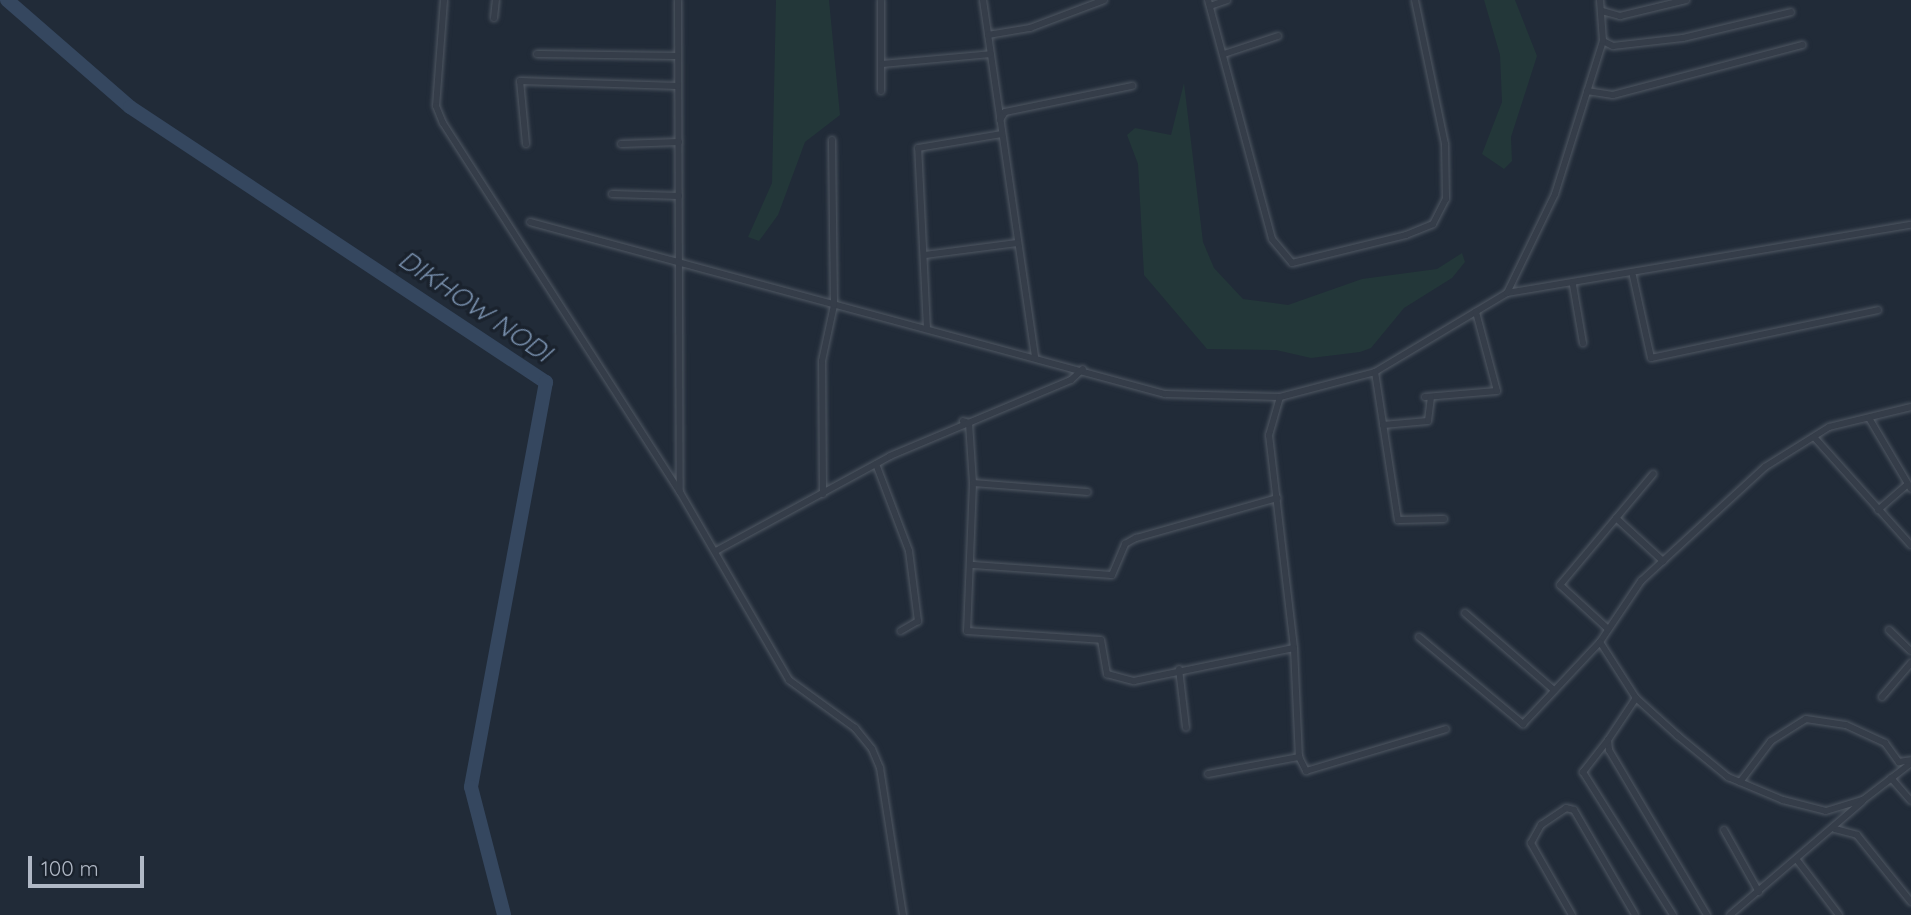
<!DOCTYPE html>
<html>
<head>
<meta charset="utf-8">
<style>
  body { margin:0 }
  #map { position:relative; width:1911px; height:915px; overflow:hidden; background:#212b38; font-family:Quicksand,sans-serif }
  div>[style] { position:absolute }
  .green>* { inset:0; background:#233739 }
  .river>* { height:14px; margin:-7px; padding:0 7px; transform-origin:7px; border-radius:7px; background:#35475f }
  .roads { filter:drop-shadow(0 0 2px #505863) drop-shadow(0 0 2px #505863) }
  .minor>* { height:6px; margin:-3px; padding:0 3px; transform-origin:3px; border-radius:3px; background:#353d49 }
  span { translate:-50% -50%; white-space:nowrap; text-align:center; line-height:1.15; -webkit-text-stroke:7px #1a222d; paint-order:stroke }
  .water-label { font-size:26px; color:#788fac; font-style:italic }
  .scale { position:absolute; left:28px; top:856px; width:116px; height:32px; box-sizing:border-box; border:4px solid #b0b8c5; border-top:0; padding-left:9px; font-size:21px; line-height:24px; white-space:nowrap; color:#b0b8c5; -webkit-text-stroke:5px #1a222d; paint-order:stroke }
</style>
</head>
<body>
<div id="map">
  <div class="green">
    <i style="clip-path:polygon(776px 0,829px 0,840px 115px,805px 142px,778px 215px,759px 241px,748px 237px,772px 183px)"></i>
    <i style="clip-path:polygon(1484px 0,1515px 0,1537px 56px,1511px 137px,1512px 161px,1504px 169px,1482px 154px,1502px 102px,1500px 55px)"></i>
    <i style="clip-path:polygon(1184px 83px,1203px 242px,1214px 268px,1243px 299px,1288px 305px,1362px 279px,1437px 269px,1462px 253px,1465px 262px,1452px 278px,1404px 308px,1371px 348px,1360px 352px,1311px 358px,1276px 350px,1207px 349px,1144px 275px,1138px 164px,1127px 135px,1135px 128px,1171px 135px)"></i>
  </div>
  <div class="river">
    <i style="left:7px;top:0;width:163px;rotate:41deg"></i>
    <i style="left:130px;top:107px;width:499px;rotate:33.5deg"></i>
    <i style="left:546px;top:382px;width:412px;rotate:100.5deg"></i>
    <i style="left:471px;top:787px;width:132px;rotate:75.5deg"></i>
  </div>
  <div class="roads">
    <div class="minor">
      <i style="left:444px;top:0;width:106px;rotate:94.3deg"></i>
      <i style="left:436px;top:106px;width:18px;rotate:68deg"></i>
      <i style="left:443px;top:123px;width:439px;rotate:57.3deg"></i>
      <i style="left:680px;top:492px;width:217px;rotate:59.9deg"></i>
      <i style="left:789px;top:680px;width:82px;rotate:36deg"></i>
      <i style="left:855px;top:728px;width:27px;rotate:51deg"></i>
      <i style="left:872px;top:749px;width:21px;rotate:67deg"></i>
      <i style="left:880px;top:768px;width:149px;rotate:81.1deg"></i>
      <i style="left:678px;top:0;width:490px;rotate:89.8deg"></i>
      <i style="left:881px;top:0;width:91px;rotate:90deg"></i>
      <i style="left:983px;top:0;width:361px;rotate:81.7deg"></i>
      <i style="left:1208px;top:0;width:247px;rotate:75deg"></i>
      <i style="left:1272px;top:239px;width:31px;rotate:50deg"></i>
      <i style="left:1292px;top:263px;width:117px;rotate:-13.8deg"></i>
      <i style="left:1406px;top:235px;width:29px;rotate:-22deg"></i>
      <i style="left:1433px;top:224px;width:28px;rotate:-63deg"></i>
      <i style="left:1446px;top:199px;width:55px;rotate:-91deg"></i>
      <i style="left:1445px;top:144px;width:147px;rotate:-101.8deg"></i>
      <i style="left:1210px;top:6px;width:18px;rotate:-19deg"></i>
      <i style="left:1602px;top:11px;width:19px;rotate:16deg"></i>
      <i style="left:1620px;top:16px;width:68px;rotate:-13.6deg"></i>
      <i style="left:494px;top:18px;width:18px;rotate:-84deg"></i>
      <i style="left:988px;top:35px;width:43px;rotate:-9.5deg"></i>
      <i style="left:1030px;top:28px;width:79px;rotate:-20.7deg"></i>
      <i style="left:1603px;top:41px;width:11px;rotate:27deg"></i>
      <i style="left:1613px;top:46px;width:70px;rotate:-6.5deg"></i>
      <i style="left:1683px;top:38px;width:111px;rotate:-13.5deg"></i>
      <i style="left:537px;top:54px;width:141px;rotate:0.8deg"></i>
      <i style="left:1224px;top:54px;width:57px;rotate:-18.4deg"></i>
      <i style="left:882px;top:64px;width:109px;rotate:-5.2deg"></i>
      <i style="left:1587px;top:91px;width:26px;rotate:9deg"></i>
      <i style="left:1613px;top:95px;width:196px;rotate:-14.8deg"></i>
      <i style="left:1000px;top:120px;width:9px;rotate:-58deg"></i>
      <i style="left:1005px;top:112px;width:130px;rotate:-11.6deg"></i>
      <i style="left:526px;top:144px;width:63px;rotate:-95.4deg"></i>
      <i style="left:520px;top:81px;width:158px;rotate:1.8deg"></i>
      <i style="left:621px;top:144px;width:58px;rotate:-2deg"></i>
      <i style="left:612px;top:194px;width:67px;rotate:1.7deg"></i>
      <i style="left:530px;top:222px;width:658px;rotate:15.16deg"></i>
      <i style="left:1165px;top:394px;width:115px;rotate:1.5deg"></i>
      <i style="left:1280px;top:397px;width:98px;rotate:-14.7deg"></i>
      <i style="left:1375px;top:372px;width:154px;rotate:-30.9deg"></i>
      <i style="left:1507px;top:293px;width:410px;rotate:-9.6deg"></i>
      <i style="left:925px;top:255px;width:93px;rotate:-7.4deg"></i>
      <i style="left:1633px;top:276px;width:84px;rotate:77.6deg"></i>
      <i style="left:1651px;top:358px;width:232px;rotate:-11.9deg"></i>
      <i style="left:1573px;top:285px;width:59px;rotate:80.2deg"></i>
      <i style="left:1507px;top:293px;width:110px;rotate:-64.1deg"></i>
      <i style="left:1555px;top:194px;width:160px;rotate:-72.6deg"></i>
      <i style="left:1603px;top:41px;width:41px;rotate:-94.2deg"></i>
      <i style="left:927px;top:329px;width:181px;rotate:-92.8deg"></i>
      <i style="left:918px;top:148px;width:85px;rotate:-9.5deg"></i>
      <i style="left:1375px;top:372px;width:150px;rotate:81.2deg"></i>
      <i style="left:1398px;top:520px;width:46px;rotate:-1.2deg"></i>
      <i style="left:1280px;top:397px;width:40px;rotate:106deg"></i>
      <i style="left:1269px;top:435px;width:214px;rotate:83.3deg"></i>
      <i style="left:1294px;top:648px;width:109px;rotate:87.4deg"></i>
      <i style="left:1299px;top:757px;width:16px;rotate:63deg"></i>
      <i style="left:1306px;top:771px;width:146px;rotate:-16.7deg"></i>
      <i style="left:1425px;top:397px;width:72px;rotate:-4.8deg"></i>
      <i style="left:1497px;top:391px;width:82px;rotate:-104.9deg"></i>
      <i style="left:1911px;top:407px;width:84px;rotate:166.3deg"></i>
      <i style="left:1829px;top:427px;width:75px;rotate:148deg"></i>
      <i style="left:1765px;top:467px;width:168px;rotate:137.4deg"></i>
      <i style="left:1641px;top:581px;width:73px;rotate:123.9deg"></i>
      <i style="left:1600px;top:642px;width:67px;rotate:57.3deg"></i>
      <i style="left:1636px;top:698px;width:57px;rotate:42.1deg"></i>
      <i style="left:1678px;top:736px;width:65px;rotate:39.4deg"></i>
      <i style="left:1728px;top:777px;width:60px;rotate:22.7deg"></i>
      <i style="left:1783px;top:800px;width:44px;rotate:14.3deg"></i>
      <i style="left:1826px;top:811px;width:39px;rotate:-17deg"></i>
      <i style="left:1863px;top:800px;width:61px;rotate:-37.6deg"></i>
      <i style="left:1869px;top:418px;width:82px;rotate:59.4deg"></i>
      <i style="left:963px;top:421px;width:6px;rotate:18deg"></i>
      <i style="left:969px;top:423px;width:60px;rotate:86.2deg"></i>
      <i style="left:973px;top:483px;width:148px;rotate:92.3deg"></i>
      <i style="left:967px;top:631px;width:134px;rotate:3.8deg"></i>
      <i style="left:1101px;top:640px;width:35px;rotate:80deg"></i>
      <i style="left:1107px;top:674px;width:28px;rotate:15deg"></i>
      <i style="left:1134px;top:681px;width:163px;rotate:-11.7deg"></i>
      <i style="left:1383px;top:425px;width:45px;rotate:-5.1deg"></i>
      <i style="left:1428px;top:421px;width:24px;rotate:-83deg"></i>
      <i style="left:1814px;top:437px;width:145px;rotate:48.1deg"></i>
      <i style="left:876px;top:464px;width:93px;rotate:69.2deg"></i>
      <i style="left:909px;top:551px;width:71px;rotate:82.7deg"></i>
      <i style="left:918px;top:621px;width:20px;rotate:150deg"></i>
      <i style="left:973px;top:483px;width:115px;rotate:4.5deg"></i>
      <i style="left:823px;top:494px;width:133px;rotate:-90.4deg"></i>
      <i style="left:822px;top:361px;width:57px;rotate:-77.9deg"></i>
      <i style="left:834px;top:305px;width:165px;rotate:-90.7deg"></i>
      <i style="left:1878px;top:510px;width:38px;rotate:-41deg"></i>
      <i style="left:1616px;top:518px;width:64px;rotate:42.5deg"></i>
      <i style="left:716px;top:551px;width:198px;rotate:-28.6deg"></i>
      <i style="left:890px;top:456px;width:196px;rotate:-22.8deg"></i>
      <i style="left:1071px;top:380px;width:16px;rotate:-43deg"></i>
      <i style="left:973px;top:565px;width:139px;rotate:4.1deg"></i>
      <i style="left:1112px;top:575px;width:34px;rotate:-67deg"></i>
      <i style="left:1125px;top:544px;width:13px;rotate:-29deg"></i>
      <i style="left:1136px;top:538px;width:147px;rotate:-15.8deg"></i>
      <i style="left:1465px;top:613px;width:118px;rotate:40.9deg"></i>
      <i style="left:1608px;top:629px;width:65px;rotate:-137.5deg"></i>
      <i style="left:1560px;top:585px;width:145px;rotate:-50deg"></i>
      <i style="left:1889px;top:630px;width:30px;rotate:44deg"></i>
      <i style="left:1419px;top:637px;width:136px;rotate:39.9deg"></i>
      <i style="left:1523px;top:724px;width:112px;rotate:-46.8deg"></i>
      <i style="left:1179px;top:669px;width:59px;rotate:83.2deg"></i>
      <i style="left:1882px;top:697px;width:45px;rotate:-49.5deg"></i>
      <i style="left:1636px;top:698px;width:50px;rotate:123.7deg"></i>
      <i style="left:1608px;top:740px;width:10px;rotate:84deg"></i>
      <i style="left:1609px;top:750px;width:192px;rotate:59.3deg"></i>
      <i style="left:1608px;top:740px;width:41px;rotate:128deg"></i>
      <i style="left:1583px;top:772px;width:169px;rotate:57.8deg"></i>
      <i style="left:1208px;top:774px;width:93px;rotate:-10.6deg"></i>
      <i style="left:1891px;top:778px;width:30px;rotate:49deg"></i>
      <i style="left:1740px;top:782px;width:51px;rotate:-52.9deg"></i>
      <i style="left:1771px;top:741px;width:41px;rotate:-32.2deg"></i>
      <i style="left:1806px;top:719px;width:40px;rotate:8.5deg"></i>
      <i style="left:1846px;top:725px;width:43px;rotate:24.8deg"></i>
      <i style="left:1885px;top:743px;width:24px;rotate:54deg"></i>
      <i style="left:1899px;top:762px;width:12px;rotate:-9deg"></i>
      <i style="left:1835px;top:829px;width:23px;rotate:15deg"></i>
      <i style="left:1857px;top:835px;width:86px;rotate:51.1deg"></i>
      <i style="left:1724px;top:830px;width:71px;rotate:60.6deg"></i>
      <i style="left:1797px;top:860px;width:69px;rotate:52.6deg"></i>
      <i style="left:1572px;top:915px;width:83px;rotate:-119.7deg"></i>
      <i style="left:1531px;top:843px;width:21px;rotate:-61deg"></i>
      <i style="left:1541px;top:825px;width:30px;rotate:-34deg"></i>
      <i style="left:1566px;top:808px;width:8px;rotate:14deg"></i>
      <i style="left:1574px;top:810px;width:121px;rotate:59.8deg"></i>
      <i style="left:1730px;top:915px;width:174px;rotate:-40.6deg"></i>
    </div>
  </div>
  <div class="water-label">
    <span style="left:475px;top:306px;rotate:34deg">DIKHOW NODI</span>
  </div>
  <div class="scale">100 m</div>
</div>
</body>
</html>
